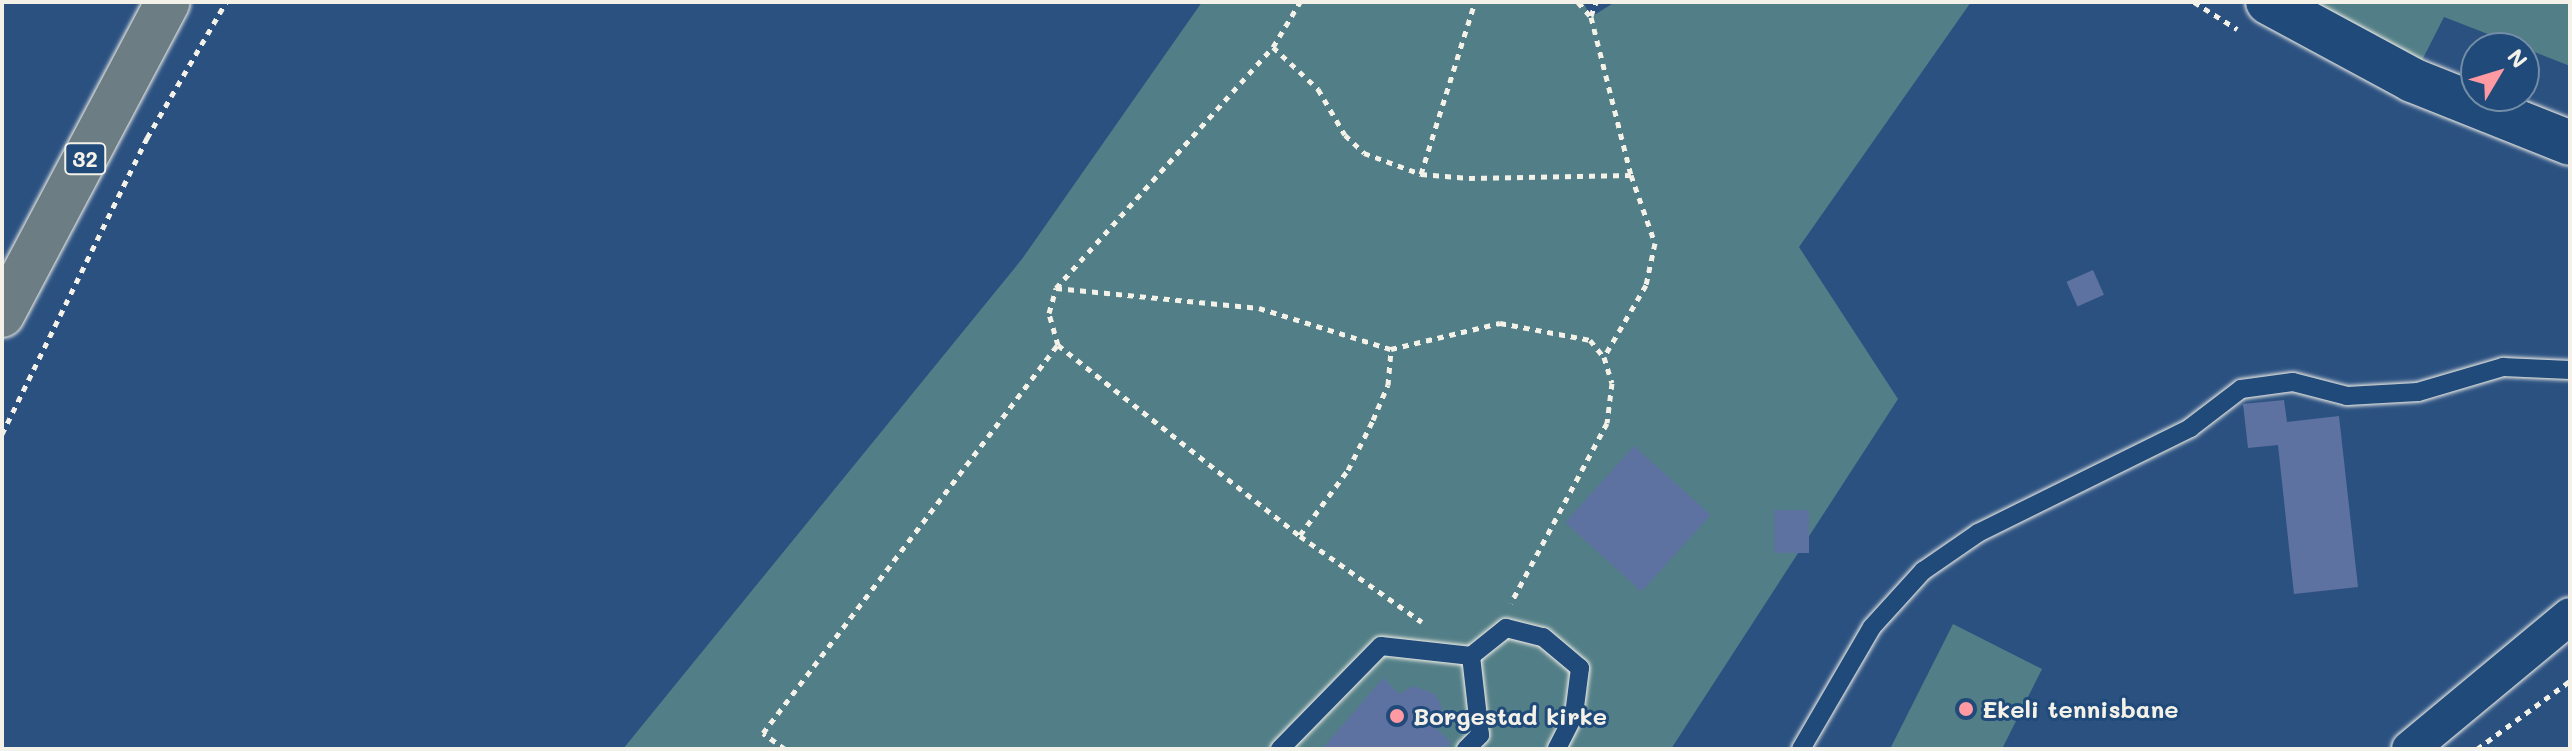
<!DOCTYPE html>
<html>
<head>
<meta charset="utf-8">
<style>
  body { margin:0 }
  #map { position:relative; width:2572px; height:751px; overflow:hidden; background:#2b5181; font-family:Mali,sans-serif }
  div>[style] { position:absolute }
  .green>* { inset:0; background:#527e87 }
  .building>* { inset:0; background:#5d72a0; transform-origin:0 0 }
  .path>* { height:5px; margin-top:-2.5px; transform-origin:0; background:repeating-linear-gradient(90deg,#f4f1e8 0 6px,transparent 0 12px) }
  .roads { filter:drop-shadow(0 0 2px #f4f1e8) drop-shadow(0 0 2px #f4f1e8) }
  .lane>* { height:18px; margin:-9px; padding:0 9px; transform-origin:9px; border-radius:9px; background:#1f4a7a }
  .street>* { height:36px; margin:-18px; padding:0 18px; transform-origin:18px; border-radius:18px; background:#1f4a7a }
  .secondary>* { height:44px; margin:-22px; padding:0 22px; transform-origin:22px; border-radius:22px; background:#1f4a7a }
  .primary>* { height:44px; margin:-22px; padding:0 22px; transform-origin:22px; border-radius:22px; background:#6c7e84 }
  .dots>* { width:22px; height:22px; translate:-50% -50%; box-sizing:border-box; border:4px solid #1f4a7a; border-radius:50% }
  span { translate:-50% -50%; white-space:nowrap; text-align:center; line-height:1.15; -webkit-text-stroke:6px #1f4a7a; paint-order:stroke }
  .shield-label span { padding:2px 6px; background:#1f4a7a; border:2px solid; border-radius:6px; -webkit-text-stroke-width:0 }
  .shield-label { font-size:22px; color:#f4f1e8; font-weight:700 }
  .poi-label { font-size:24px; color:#f4f1e8; font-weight:700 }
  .left { translate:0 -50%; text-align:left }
  .frame { position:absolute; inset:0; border:4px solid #f4f1e8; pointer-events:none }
  .north { position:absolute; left:2460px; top:32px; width:80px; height:80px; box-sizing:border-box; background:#1f4a7a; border:2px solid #748da6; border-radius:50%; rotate:52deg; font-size:22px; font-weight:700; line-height:32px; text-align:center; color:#f4f1e8 }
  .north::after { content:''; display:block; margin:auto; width:28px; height:36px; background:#ff9aa2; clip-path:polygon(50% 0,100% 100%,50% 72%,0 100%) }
</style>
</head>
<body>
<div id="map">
  <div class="green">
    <i style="clip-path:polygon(1202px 2px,1583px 2px,1591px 17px,1615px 2px,1971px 2px,1799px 247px,1898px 399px,1671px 749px,623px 749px,1022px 259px)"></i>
    <i style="clip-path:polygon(2270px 2px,2570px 2px,2570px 66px,2444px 17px,2412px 80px)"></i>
    <i style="clip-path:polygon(1953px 624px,2042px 669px,2002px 749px,1890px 749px)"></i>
  </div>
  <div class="building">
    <i style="left:2093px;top:270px;width:27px;height:29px;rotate:66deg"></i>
    <i style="clip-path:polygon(2284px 400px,2287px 422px,2339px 416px,2358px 587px,2294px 594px,2278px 445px,2248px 448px,2243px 404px)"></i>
    <i style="left:1634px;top:446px;width:103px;height:103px;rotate:42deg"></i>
    <i style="left:1774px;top:510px;width:35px;height:43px"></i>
    <i style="clip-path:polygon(1383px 678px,1399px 694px,1413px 686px,1435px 694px,1442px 707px,1435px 727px,1451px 743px,1445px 749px,1322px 749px)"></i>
  </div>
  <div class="path">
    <i style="left:1578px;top:2px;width:20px;rotate:49deg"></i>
    <i style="left:1591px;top:17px;width:163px;rotate:75.8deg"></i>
    <i style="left:1631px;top:175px;width:72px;rotate:70.6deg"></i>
    <i style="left:1655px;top:243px;width:43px;rotate:102.1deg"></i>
    <i style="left:1646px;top:285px;width:83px;rotate:120.3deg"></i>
    <i style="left:2194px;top:2px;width:51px;rotate:32.1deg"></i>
    <i style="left:1591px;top:16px;width:15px;rotate:-70deg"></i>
    <i style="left:1273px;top:47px;width:62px;rotate:43deg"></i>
    <i style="left:1318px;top:89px;width:53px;rotate:59.6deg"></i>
    <i style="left:1345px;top:135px;width:26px;rotate:43deg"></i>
    <i style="left:1364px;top:153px;width:61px;rotate:20.2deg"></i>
    <i style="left:1421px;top:174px;width:48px;rotate:4.8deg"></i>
    <i style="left:1469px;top:178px;width:162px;rotate:-1.1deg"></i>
    <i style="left:1421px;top:174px;width:180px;rotate:-72.6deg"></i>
    <i style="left:1056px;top:288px;width:204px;rotate:5.6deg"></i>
    <i style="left:1259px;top:308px;width:138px;rotate:17.3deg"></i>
    <i style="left:1391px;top:349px;width:112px;rotate:-13.4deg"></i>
    <i style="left:1500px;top:323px;width:92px;rotate:10.7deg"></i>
    <i style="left:1590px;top:340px;width:22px;rotate:51deg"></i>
    <i style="left:1604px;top:357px;width:27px;rotate:73deg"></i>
    <i style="left:1612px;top:383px;width:40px;rotate:97.1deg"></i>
    <i style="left:1607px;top:423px;width:204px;rotate:118.1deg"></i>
    <i style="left:1058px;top:345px;width:33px;rotate:-106deg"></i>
    <i style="left:1049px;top:313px;width:26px;rotate:-74deg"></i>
    <i style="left:1056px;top:288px;width:324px;rotate:-48deg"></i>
    <i style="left:1273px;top:47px;width:52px;rotate:-59deg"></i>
    <i style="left:2px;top:434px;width:330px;rotate:-63.9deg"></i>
    <i style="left:147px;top:138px;width:157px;rotate:-59.8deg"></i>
    <i style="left:1300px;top:535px;width:81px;rotate:-53.6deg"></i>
    <i style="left:1348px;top:470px;width:56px;rotate:-63.4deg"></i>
    <i style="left:1373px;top:420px;width:38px;rotate:-67deg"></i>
    <i style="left:1388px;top:385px;width:36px;rotate:-85deg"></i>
    <i style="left:785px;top:749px;width:27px;rotate:-144deg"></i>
    <i style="left:763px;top:733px;width:487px;rotate:-52.8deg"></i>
    <i style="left:1058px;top:345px;width:308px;rotate:38.3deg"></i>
    <i style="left:1300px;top:536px;width:149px;rotate:35.2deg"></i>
    <i style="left:2477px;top:749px;width:115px;rotate:-36.2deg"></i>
  </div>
  <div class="roads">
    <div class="lane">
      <i style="left:1280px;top:749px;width:144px;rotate:-45.6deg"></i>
      <i style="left:1381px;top:646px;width:91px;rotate:6.3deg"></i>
      <i style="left:1471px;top:656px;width:45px;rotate:-38.7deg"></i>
      <i style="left:1506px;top:628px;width:38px;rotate:14deg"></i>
      <i style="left:1543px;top:637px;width:48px;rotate:40deg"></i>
      <i style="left:1580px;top:668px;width:47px;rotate:97.3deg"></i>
      <i style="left:1574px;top:715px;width:38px;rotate:117deg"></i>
      <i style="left:1466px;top:749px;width:20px;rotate:-45deg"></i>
      <i style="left:1480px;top:735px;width:80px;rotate:-96.5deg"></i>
      <i style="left:1801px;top:749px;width:141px;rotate:-59.8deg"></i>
      <i style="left:1872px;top:627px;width:76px;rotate:-47.7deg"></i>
      <i style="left:1923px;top:571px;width:67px;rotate:-34.6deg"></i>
      <i style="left:1978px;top:533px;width:237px;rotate:-26.3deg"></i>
      <i style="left:2190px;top:428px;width:64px;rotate:-37.4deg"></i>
      <i style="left:2241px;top:389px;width:52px;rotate:-7.7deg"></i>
      <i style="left:2293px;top:382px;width:56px;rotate:14.5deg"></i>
      <i style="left:2347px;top:396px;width:71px;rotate:-3.2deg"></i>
      <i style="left:2418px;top:392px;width:89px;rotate:-16.4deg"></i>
      <i style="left:2503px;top:367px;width:67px;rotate:2.6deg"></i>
    </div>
    <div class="street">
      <i style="left:2410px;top:749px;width:208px;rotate:-39.7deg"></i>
    </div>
    <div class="secondary">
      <i style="left:2268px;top:2px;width:164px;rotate:28.4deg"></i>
      <i style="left:2412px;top:80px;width:170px;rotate:21.7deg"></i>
    </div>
    <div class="primary">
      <i style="left:2px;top:315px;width:354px;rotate:-62.1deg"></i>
    </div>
  </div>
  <div class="dots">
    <i style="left:1966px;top:709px;background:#ff9aa2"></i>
    <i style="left:1397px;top:716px;background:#ff9aa2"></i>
  </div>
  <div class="shield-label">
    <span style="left:85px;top:159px">32</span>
  </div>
  <div class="poi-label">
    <span class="left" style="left:1982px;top:709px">Ekeli tennisbane</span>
    <span class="left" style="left:1413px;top:716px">Borgestad kirke</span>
  </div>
  <div class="frame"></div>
  <div class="north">N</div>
</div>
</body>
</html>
